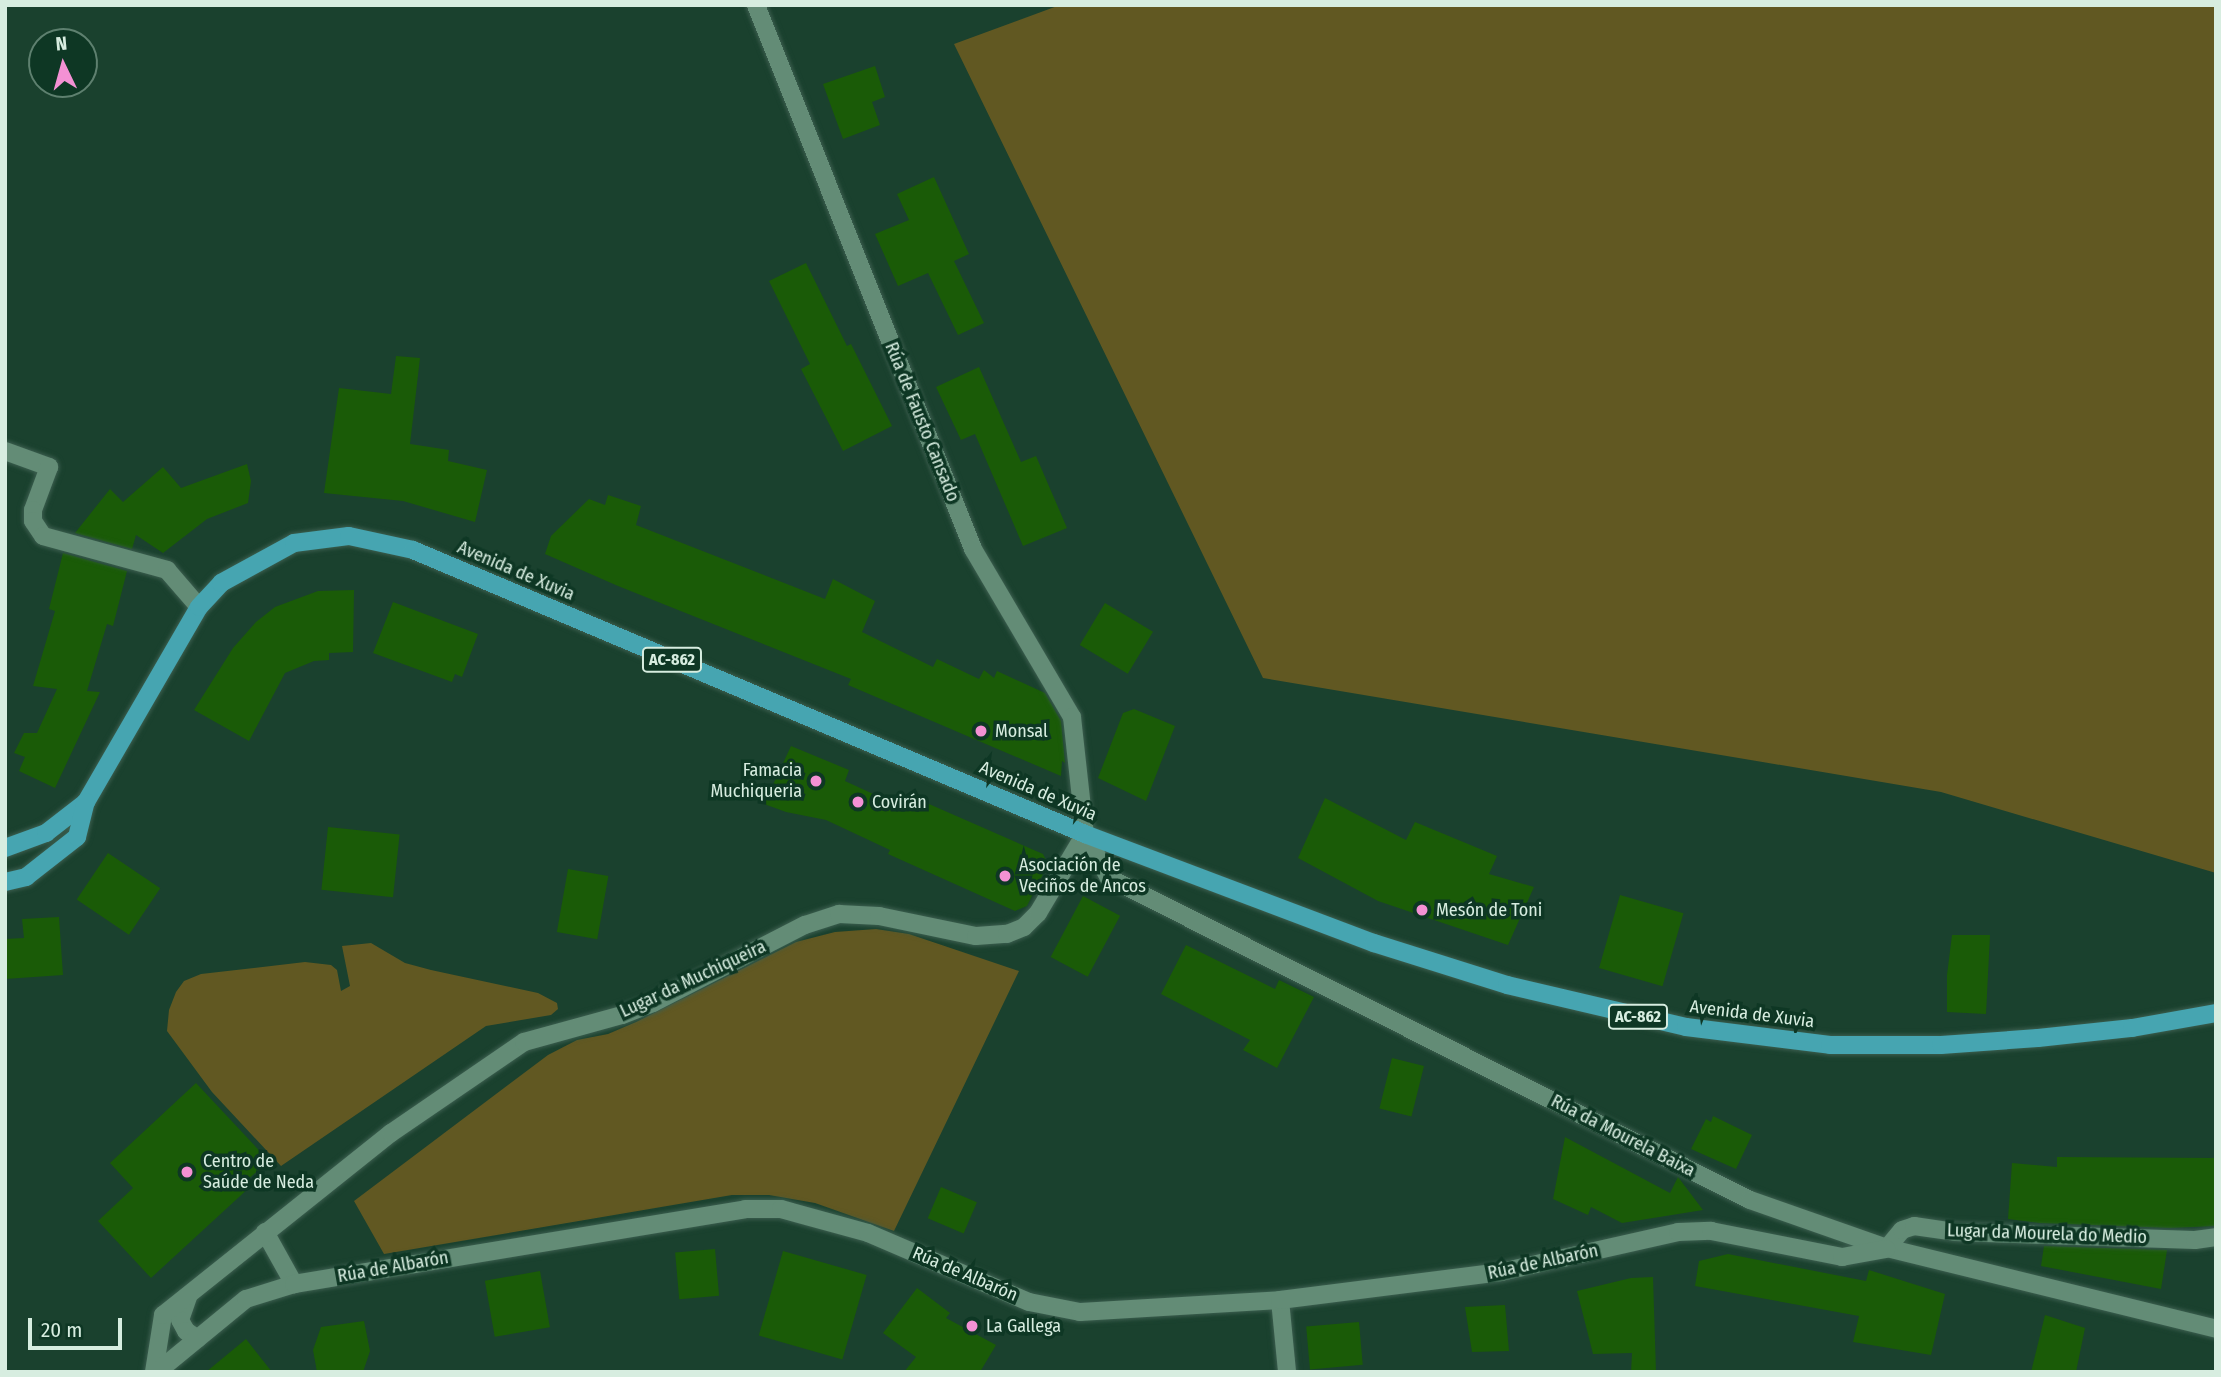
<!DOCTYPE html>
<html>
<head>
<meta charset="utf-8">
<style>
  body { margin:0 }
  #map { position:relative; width:2221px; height:1377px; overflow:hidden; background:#1a412e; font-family:"Fira Sans Condensed",sans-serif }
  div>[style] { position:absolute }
  .green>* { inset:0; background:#615822 }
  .building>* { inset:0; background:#1a5b07; transform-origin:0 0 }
  .roads { filter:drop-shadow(0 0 2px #3c5e4f) drop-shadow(0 0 2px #3c5e4f) }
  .minor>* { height:18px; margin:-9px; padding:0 9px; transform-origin:9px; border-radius:9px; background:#638c76 }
  .major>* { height:18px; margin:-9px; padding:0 9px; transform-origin:9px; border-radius:9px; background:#46a5b1 }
  .dots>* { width:19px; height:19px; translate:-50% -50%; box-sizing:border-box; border:4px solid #0e3724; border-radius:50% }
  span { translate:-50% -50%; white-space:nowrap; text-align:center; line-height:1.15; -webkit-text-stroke:7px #0e3724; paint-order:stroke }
  .shield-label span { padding:2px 5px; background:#0e3724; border:2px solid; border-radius:5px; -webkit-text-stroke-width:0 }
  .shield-label { font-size:16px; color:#d7ede0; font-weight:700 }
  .street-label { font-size:18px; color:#d7ede0 }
  .poi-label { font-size:18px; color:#d7ede0 }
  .left { translate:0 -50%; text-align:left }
  .right { translate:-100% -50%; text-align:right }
  .frame { position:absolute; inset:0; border:7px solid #d7ede0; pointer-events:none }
  .north { position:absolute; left:28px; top:28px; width:70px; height:70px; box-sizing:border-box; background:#0e3724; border:2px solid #5e806f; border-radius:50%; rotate:355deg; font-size:19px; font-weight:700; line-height:28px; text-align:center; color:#d7ede0 }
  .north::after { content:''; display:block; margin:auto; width:24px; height:32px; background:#f491d4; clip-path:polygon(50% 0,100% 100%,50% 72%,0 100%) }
  .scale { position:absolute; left:28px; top:1318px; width:94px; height:32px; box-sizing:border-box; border:4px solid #d7ede0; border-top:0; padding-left:9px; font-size:21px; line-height:24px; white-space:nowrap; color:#d7ede0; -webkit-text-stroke:5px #0e3724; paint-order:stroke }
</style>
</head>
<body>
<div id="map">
  <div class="green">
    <i style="clip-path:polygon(1060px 5px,2216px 5px,2216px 873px,1941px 792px,1263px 678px,954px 44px)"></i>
    <i style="clip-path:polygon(876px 929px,909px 934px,1019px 971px,894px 1231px,815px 1203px,769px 1195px,732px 1195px,384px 1254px,354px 1201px,548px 1055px,577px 1040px,608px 1034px,636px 1022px,796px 942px,835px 932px)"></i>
    <i style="clip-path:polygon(371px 943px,405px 963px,431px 970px,538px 993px,557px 1003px,558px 1009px,551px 1015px,486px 1026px,281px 1166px,212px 1092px,167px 1031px,169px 1010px,176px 992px,184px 981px,201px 974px,305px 962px,331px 965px,337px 970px,341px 991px,350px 986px,342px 946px)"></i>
  </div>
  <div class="building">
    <i style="clip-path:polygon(875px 66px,885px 97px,872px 102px,880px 125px,843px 139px,823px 84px)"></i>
    <i style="clip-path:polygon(934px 177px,969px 254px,954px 261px,984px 323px,958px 335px,928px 273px,898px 286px,875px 234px,909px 220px,897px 194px)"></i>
    <i style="clip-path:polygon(806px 263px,847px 346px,851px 344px,892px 426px,843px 451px,801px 369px,810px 364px,769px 281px)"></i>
    <i style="clip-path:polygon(396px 356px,420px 358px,410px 444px,449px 450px,448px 461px,487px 470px,475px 522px,403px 501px,324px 493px,339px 388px,391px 394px)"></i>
    <i style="clip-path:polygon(979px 367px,1021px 462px,1036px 456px,1067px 528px,1023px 546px,975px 434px,961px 440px,936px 387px)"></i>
    <i style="clip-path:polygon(247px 464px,251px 481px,248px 503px,207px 519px,163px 553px,136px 535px,132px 549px,75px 533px,110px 489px,123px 502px,163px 467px,181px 488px)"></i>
    <i style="clip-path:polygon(608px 495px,641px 506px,636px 525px,825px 599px,833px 579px,875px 601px,862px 632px,933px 667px,937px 659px,979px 679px,984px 670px,994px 678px,997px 671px,1045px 693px,1061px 721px,1065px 763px,1062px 761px,1061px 776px,848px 685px,851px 679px,618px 586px,545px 554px,551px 536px,589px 499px,605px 505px)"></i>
    <i style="clip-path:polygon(63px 553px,127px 571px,113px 626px,107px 624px,87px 691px,100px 692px,55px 788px,19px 771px,25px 757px,14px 753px,24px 733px,37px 733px,57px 689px,33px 686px,55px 611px,49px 609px)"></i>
    <i style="clip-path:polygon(354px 590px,353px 652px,329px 653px,329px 660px,314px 661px,285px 673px,249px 741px,194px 710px,233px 648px,256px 622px,275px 607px,318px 591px)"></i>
    <i style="clip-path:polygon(393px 602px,478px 634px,462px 677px,455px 674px,452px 682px,373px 653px)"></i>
    <i style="left:1105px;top:603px;width:56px;height:49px;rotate:31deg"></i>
    <i style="clip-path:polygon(1134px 709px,1175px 726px,1146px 801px,1098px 778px,1123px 713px)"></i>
    <i style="clip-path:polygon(791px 746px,849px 770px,845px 781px,908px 810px,913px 797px,1043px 854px,1048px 864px,1027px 906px,1015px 911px,888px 854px,890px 850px,826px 820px,786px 812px,764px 804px)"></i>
    <i style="clip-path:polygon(1325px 798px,1406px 840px,1415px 822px,1497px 856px,1489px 874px,1534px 887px,1508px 945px,1378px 901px,1298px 858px)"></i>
    <i style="left:328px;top:827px;width:72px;height:63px;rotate:6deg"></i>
    <i style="left:108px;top:853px;width:63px;height:56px;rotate:34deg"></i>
    <i style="left:568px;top:869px;width:41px;height:64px;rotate:10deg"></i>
    <i style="left:1620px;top:895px;width:66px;height:76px;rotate:16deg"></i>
    <i style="left:1083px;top:896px;width:42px;height:69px;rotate:28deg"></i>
    <i style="clip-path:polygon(59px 917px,63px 975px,5px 979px,5px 939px,24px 938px,22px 919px)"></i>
    <i style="clip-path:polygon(1952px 935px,1990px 935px,1986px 1014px,1947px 1012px,1947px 975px)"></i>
    <i style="clip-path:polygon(1186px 945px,1275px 989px,1279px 980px,1314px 997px,1277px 1068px,1243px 1050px,1250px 1040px,1161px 994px)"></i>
    <i style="left:1392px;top:1058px;width:33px;height:52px;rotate:14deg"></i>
    <i style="clip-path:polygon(196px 1083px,269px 1161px,246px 1181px,251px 1186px,151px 1278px,98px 1221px,133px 1188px,110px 1163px)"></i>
    <i style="clip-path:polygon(1713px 1116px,1752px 1135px,1736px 1169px,1691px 1149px,1706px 1119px,1711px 1122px)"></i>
    <i style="clip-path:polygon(1565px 1137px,1670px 1193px,1678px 1177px,1703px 1210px,1622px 1223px,1591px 1207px,1588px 1215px,1553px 1199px)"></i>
    <i style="clip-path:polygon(2057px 1157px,2216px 1158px,2216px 1226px,2170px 1228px,2039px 1223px,2008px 1219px,2012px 1163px,2057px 1167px)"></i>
    <i style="left:941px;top:1187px;width:39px;height:34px;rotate:23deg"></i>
    <i style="clip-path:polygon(2044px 1246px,2167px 1250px,2161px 1289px,2041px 1266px)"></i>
    <i style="left:715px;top:1249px;width:47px;height:40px;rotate:85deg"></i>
    <i style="left:783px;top:1251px;width:87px;height:88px;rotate:16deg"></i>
    <i style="clip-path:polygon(1728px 1254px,1866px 1281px,1869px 1270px,1945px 1294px,1931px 1355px,1853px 1342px,1859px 1316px,1695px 1286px,1699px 1261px)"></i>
    <i style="left:540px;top:1271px;width:57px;height:56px;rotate:80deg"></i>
    <i style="clip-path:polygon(1653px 1277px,1656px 1372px,1631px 1372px,1632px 1353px,1593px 1354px,1577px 1291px,1631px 1278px)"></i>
    <i style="clip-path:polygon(917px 1288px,950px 1313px,946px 1318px,996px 1345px,980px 1372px,904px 1372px,916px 1357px,883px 1333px)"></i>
    <i style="clip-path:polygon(1505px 1305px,1509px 1351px,1472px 1352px,1465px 1307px)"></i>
    <i style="clip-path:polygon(2045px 1315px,2085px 1328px,2076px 1372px,2031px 1372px)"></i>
    <i style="clip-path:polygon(364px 1321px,370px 1351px,363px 1372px,317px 1372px,313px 1350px,321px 1327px)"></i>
    <i style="left:1359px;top:1322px;width:43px;height:53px;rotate:85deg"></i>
    <i style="clip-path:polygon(246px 1339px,272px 1372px,206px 1372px)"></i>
  </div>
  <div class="roads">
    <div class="minor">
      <i style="left:756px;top:5px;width:586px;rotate:68.25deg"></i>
      <i style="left:973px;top:549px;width:195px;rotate:59.5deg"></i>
      <i style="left:1072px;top:717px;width:118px;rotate:83.7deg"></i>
      <i style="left:1085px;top:834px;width:50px;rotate:61.4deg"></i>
      <i style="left:1109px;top:878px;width:717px;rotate:26.67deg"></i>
      <i style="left:1750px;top:1200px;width:145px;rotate:19.3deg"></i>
      <i style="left:1887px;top:1248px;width:339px;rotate:13.8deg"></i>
      <i style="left:5px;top:451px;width:47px;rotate:20deg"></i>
      <i style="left:49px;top:467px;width:46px;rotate:110.4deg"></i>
      <i style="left:33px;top:510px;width:11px;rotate:90deg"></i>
      <i style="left:33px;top:521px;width:18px;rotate:56deg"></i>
      <i style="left:43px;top:536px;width:129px;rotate:15.3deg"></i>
      <i style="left:167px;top:570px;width:49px;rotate:49.1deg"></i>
      <i style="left:265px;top:1232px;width:60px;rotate:60.9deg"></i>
      <i style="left:1887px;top:1248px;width:23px;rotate:-50deg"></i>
      <i style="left:1902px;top:1230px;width:13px;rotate:-18deg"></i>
      <i style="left:1914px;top:1226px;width:41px;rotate:8.3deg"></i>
      <i style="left:1955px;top:1232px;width:240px;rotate:1.9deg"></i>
      <i style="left:2195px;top:1240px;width:21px;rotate:-8deg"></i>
      <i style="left:188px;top:1297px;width:24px;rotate:109deg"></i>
      <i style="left:180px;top:1320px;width:13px;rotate:61deg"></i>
      <i style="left:186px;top:1331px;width:14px;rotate:34deg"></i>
      <i style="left:1280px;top:1300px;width:72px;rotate:84.4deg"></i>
      <i style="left:154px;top:1372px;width:58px;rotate:-81deg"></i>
      <i style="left:163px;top:1315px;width:292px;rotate:-38.6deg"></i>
      <i style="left:391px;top:1133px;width:161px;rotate:-34.4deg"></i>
      <i style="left:524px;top:1042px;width:102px;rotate:-15.4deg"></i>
      <i style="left:622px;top:1015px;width:33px;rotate:-21deg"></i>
      <i style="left:653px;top:1003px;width:171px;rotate:-27.2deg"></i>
      <i style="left:805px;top:925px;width:36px;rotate:-18deg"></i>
      <i style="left:839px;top:914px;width:40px;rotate:2.9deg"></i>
      <i style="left:879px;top:916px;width:99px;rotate:11.7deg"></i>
      <i style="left:976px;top:936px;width:31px;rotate:-4deg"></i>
      <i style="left:1007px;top:934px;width:18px;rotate:-22deg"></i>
      <i style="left:1024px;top:927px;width:20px;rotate:-45deg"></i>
      <i style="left:1038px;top:913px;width:92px;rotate:-59.3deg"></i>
      <i style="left:157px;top:1372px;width:115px;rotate:-39.4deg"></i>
      <i style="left:246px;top:1299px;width:50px;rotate:-17.4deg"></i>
      <i style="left:294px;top:1284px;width:457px;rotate:-9.4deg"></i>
      <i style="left:745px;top:1209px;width:36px"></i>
      <i style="left:781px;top:1209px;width:90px;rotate:15.4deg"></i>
      <i style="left:868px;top:1233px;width:175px;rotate:23.2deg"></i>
      <i style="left:1029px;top:1302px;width:52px;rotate:11.1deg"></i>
      <i style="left:1080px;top:1312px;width:200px;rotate:-3.4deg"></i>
      <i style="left:1280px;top:1300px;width:223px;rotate:-7.2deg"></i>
      <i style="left:1501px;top:1272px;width:181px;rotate:-12.7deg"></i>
      <i style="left:1678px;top:1232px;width:33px;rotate:-2deg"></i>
      <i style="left:1711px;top:1231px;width:134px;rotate:11.2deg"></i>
      <i style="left:1842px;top:1257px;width:45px;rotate:-10.3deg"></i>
    </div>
    <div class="major">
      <i style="left:5px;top:848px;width:44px;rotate:-20.1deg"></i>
      <i style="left:46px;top:833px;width:51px;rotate:-37.8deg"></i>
      <i style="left:86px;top:802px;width:225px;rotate:-59.9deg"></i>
      <i style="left:199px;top:607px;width:33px;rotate:-47deg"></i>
      <i style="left:221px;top:583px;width:83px;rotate:-28.7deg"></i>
      <i style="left:294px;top:543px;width:55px;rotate:-7.3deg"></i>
      <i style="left:349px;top:536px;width:66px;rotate:12.3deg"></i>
      <i style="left:413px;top:550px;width:730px;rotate:22.91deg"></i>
      <i style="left:1085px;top:834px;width:309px;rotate:20.7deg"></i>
      <i style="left:1374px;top:943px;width:139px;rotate:17.5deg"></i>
      <i style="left:1507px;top:985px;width:184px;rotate:13.2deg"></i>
      <i style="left:1686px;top:1027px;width:145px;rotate:7.1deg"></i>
      <i style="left:1830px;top:1045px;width:111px"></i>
      <i style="left:1941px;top:1045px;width:97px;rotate:-4.1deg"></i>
      <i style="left:2038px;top:1038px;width:95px;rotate:-6.1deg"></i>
      <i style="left:2132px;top:1028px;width:85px;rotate:-10.1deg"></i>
      <i style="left:5px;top:882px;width:22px;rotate:-13deg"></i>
      <i style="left:26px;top:877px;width:65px;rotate:-38.1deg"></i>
      <i style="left:77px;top:837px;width:36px;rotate:-76deg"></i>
    </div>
  </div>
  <div class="dots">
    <i style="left:981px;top:731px;background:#f491d4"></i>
    <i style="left:816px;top:781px;background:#f491d4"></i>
    <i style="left:858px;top:802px;background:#f491d4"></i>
    <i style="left:1005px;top:876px;background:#f491d4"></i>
    <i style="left:1422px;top:910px;background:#f491d4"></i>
    <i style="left:187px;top:1172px;background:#f491d4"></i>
    <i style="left:972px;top:1326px;background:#f491d4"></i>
  </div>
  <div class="shield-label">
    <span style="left:672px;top:660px">AC-862</span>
    <span style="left:1638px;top:1017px">AC-862</span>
  </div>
  <div class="street-label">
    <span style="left:922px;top:422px;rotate:68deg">Rúa de Fausto Cansado</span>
    <span style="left:516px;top:571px;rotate:23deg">Avenida de Xuvia</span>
    <span style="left:1038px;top:791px;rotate:23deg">Avenida de Xuvia</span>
    <span style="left:693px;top:979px;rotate:-25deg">Lugar da Muchiqueira</span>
    <span style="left:1752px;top:1014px;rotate:7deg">Avenida de Xuvia</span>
    <span style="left:1623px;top:1136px;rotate:27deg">Rúa da Mourela Baixa</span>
    <span style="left:2047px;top:1234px;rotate:2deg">Lugar da Mourela do Medio</span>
    <span style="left:1543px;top:1262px;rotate:-12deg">Rúa de Albarón</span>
    <span style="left:393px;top:1267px;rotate:-10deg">Rúa de Albarón</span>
    <span style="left:965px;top:1274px;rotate:23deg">Rúa de Albarón</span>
  </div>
  <div class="poi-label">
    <span class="left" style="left:995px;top:731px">Monsal</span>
    <span class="right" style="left:802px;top:781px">Famacia<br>Muchiqueria</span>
    <span class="left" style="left:872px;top:802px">Covirán</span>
    <span class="left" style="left:1019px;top:876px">Asociación de<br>Veciños de Ancos</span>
    <span class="left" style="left:1436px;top:910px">Mesón de Toni</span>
    <span class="left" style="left:203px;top:1172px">Centro de<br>Saúde de Neda</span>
    <span class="left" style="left:986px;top:1326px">La Gallega</span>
  </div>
  <div class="frame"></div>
  <div class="north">N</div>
  <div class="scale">20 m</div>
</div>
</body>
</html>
